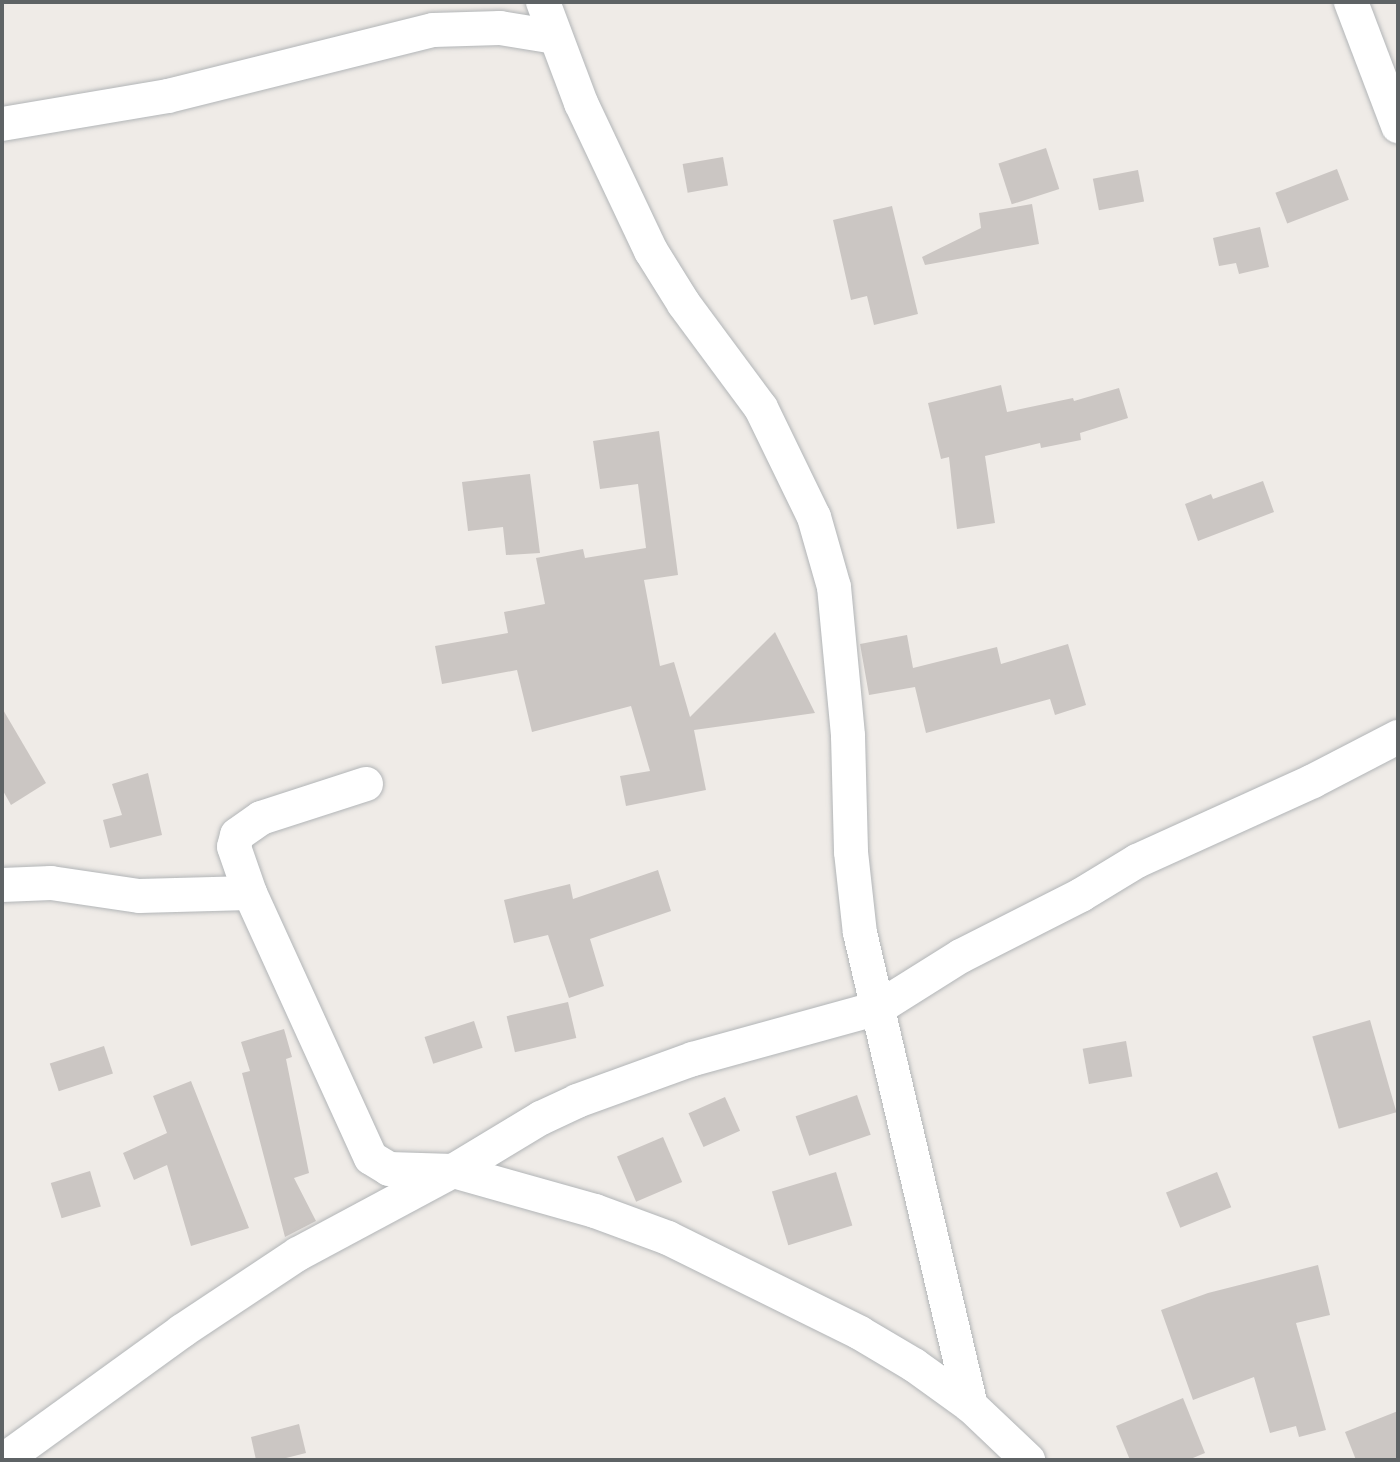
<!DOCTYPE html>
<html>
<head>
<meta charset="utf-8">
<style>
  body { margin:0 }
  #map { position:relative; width:1400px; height:1462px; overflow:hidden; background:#efebe7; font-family:Helvetica,sans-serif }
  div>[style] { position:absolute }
  .building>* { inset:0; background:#cbc6c3; transform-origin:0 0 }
  .roads { filter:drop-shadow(0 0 2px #b2b5b7) drop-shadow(0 0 2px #b2b5b7) }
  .street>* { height:34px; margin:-17px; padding:0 17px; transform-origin:17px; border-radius:17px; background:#fff }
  span { translate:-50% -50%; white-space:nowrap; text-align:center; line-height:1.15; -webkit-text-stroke:6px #fff; paint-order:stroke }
  .frame { position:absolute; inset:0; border:4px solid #5e6365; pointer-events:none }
</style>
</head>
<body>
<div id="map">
  <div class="building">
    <i style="left:1046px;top:148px;width:43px;height:50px;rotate:72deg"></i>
    <i style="left:723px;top:157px;width:29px;height:41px;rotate:80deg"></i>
    <i style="left:1337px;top:169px;width:33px;height:66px;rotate:69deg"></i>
    <i style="left:1138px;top:170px;width:32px;height:46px;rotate:79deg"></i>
    <i style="clip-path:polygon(1032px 204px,1039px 244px,925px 265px,922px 257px,981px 228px,979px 213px)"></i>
    <i style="clip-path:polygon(892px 206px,918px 314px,874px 325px,867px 296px,851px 300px,833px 220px)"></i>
    <i style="clip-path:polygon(1260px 227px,1269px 267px,1239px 274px,1236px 263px,1219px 266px,1213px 238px)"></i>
    <i style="clip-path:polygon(1001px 385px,1007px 412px,1073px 398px,1074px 401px,1119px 388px,1128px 418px,1080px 433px,1081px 440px,1041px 448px,1040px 443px,985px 456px,995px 523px,957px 529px,949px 457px,941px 459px,928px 403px)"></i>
    <i style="clip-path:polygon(659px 431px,678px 575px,644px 580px,660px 666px,674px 662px,690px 717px,775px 632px,815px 713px,694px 730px,706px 790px,626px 806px,620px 776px,650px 771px,631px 706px,532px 732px,517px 670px,442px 684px,435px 646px,508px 633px,504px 612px,545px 604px,536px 558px,583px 549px,585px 558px,646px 548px,638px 484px,600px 489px,593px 441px)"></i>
    <i style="clip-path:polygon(530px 474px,540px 553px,506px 555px,503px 527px,468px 531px,462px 482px)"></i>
    <i style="clip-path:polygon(1263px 481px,1274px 512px,1198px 541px,1185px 504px,1211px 494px,1213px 499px)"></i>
    <i style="clip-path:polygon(907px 635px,913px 668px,997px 647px,1001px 664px,1068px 644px,1086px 705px,1055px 715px,1050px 699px,926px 733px,915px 687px,869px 695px,860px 644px)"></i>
    <i style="clip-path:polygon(2px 708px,46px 783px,11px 805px,2px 789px)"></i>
    <i style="clip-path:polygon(148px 773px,162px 835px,110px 848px,103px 820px,122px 815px,112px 784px)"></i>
    <i style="clip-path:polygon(658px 870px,671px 911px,590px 939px,604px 986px,569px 998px,548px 935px,514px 943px,504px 900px,570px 884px,573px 899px)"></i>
    <i style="left:568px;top:1002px;width:37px;height:63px;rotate:77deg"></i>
    <i style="left:1370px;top:1020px;width:96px;height:60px;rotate:74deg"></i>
    <i style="left:474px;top:1021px;width:28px;height:52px;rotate:72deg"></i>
    <i style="clip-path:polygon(284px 1029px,292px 1057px,286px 1059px,309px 1173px,294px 1178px,316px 1221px,285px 1237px,242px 1073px,250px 1071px,241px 1042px)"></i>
    <i style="left:1126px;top:1041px;width:36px;height:44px;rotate:80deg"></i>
    <i style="left:104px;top:1046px;width:29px;height:57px;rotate:72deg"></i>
    <i style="clip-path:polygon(191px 1081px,249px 1228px,191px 1246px,167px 1165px,134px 1180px,123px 1153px,167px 1133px,153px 1096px)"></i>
    <i style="left:857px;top:1095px;width:42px;height:65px;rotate:71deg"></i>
    <i style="left:725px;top:1097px;width:37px;height:40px;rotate:66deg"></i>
    <i style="left:663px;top:1137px;width:49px;height:50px;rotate:67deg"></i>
    <i style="left:90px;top:1171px;width:37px;height:41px;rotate:73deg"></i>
    <i style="left:836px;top:1172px;width:56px;height:67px;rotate:73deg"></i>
    <i style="left:1217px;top:1172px;width:38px;height:55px;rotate:68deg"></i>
    <i style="clip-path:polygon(1318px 1265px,1330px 1315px,1296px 1323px,1326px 1430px,1299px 1437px,1296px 1426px,1270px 1433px,1254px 1377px,1193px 1400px,1161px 1310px,1208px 1293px)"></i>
    <i style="clip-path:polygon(1183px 1398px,1205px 1453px,1188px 1460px,1130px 1460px,1116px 1426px)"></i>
    <i style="clip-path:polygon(1398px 1411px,1398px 1460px,1356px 1460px,1345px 1432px)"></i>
    <i style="clip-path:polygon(299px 1424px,306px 1453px,278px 1460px,256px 1460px,251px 1437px)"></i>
  </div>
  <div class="roads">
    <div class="street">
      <i style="left:543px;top:2px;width:108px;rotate:69.4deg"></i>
      <i style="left:581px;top:103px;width:164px;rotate:64.7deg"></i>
      <i style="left:651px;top:251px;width:62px;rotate:58.1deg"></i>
      <i style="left:684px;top:304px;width:129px;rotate:53.5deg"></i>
      <i style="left:761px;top:408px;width:121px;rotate:64.1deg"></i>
      <i style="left:814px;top:517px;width:73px;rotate:74.1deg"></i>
      <i style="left:834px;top:587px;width:150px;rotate:84.6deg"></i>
      <i style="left:848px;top:736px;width:116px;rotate:88.5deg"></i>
      <i style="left:851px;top:852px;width:81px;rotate:83.7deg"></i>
      <i style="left:860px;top:933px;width:486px;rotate:76.8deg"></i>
      <i style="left:1351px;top:2px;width:133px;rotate:69.2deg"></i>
      <i style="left:2px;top:124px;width:168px;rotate:-9.6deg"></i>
      <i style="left:168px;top:96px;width:273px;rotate:-14deg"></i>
      <i style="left:433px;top:30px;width:67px;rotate:-1.7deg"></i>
      <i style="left:500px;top:28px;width:56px;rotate:9.3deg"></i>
      <i style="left:366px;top:784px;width:110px;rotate:162.1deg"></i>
      <i style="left:261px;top:818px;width:29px;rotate:145deg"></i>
      <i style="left:237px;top:835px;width:12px;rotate:104deg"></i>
      <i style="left:234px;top:847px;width:49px;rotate:70.8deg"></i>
      <i style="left:250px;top:893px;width:291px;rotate:65.5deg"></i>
      <i style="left:371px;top:1158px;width:21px;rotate:31deg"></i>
      <i style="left:389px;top:1169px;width:64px;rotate:1.8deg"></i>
      <i style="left:453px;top:1171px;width:148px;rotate:15.7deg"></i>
      <i style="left:595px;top:1211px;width:78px;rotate:20.3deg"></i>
      <i style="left:668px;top:1238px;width:214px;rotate:26.3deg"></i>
      <i style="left:860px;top:1333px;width:63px;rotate:30.7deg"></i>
      <i style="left:914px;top:1365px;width:70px;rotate:35.7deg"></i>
      <i style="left:971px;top:1406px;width:79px;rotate:43.5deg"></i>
      <i style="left:2px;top:885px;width:49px;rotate:-2.3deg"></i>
      <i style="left:51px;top:883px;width:89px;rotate:8.4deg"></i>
      <i style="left:139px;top:896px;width:111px;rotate:-1.5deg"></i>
      <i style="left:4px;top:1460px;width:220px;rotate:-35.9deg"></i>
      <i style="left:182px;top:1331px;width:139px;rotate:-33.6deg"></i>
      <i style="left:298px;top:1254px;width:176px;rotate:-28.2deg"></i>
      <i style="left:453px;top:1171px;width:103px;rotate:-31.1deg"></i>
      <i style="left:541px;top:1118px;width:40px;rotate:-25deg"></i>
      <i style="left:577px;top:1101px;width:123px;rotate:-19.9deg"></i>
      <i style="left:693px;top:1059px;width:192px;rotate:-15.4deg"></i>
      <i style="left:878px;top:1008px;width:98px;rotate:-32.1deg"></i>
      <i style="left:961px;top:956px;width:135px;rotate:-26.9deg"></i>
      <i style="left:1081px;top:895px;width:66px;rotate:-31.3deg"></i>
      <i style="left:1137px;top:861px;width:193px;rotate:-24.4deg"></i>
      <i style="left:1313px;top:781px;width:96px;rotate:-27.4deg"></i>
    </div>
  </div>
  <div class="frame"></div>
</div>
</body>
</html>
